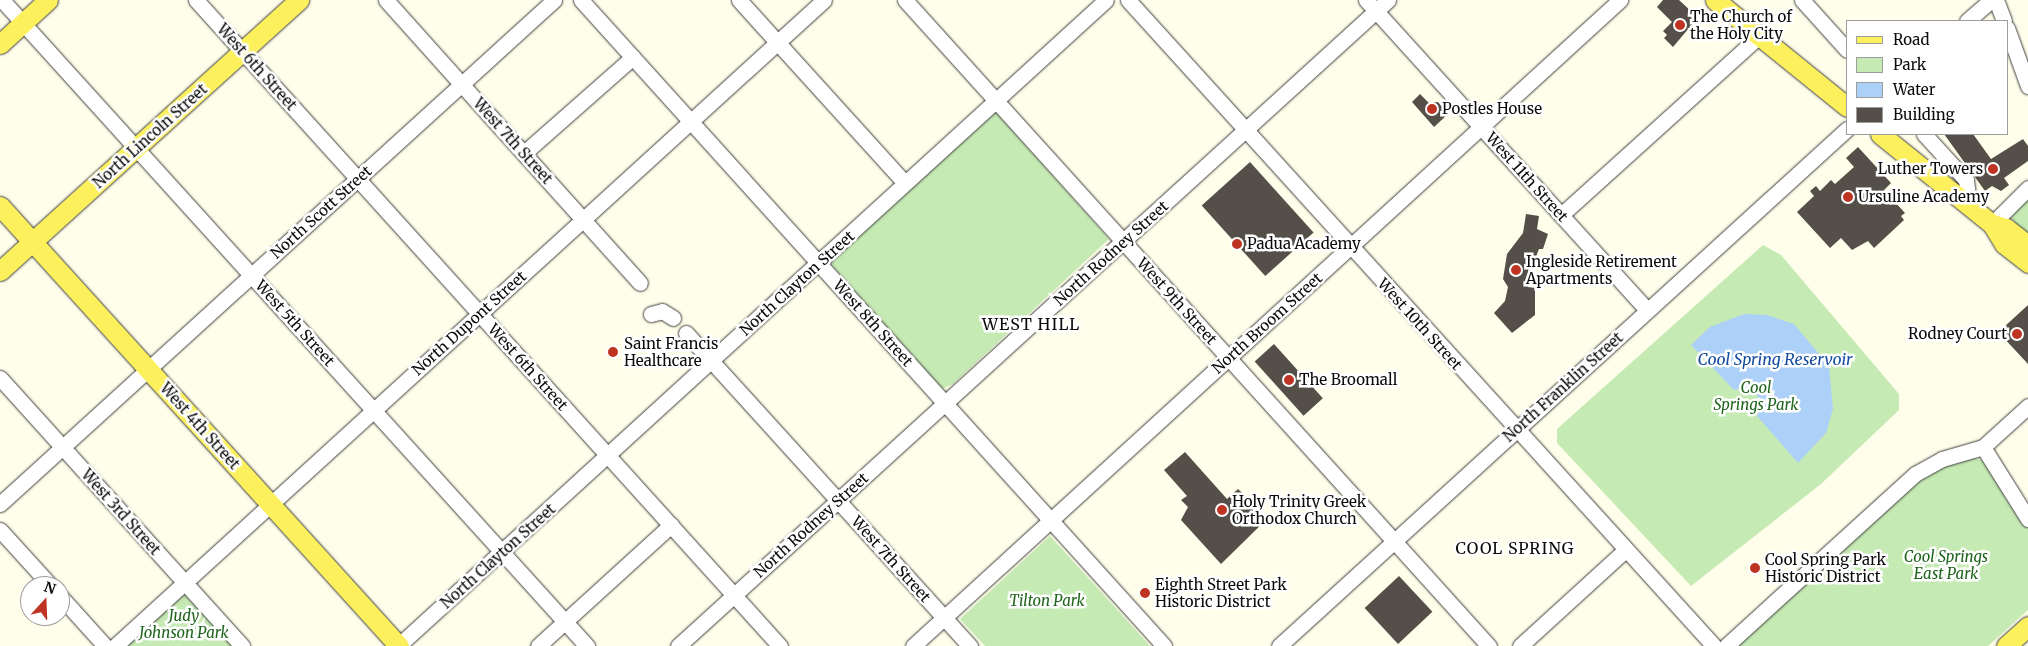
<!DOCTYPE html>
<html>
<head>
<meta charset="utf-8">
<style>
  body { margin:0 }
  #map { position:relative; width:2028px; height:646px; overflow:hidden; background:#fffeea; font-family:Merriweather,serif }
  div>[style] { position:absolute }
  .green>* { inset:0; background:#c6eab3 }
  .water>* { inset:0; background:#add0f8 }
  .building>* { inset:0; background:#544f48; transform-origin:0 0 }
  .roads { filter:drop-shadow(0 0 1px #3e3e3e) drop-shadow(0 0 1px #3e3e3e) }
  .minor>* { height:15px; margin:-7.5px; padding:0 7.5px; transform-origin:7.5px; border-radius:7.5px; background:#fff }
  .major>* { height:19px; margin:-9.5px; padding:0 9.5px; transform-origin:9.5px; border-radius:9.5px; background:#fcf05d }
  .dots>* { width:14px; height:14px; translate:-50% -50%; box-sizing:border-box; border:2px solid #fff; border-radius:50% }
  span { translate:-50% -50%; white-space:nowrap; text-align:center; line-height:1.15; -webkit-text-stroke:5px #fff; paint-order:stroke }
  .poi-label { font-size:15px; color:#0b0b0b }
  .left { translate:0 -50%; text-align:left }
  .right { translate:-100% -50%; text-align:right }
  .street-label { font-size:15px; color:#0b0b0b }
  .park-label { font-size:15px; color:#1e641b; font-style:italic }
  .neighbourhood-label { font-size:16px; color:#0b0b0b; letter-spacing:1px }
  .water-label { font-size:16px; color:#124b9f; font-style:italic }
  .legend { position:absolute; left:1846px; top:20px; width:162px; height:115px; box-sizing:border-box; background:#fff; border:1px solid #9d9d9d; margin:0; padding:6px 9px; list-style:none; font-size:15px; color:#0b0b0b }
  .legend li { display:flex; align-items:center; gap:10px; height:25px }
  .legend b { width:25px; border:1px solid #9d9d9d }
  .north { position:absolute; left:20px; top:576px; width:50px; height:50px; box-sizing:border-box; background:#fff; border:1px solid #9d9d9d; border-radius:50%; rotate:20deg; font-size:14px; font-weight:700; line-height:20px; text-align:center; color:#0b0b0b }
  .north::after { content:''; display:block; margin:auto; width:18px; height:22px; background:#be3321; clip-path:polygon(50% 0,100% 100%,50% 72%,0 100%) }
</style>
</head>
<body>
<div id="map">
  <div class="green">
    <i style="clip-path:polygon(996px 112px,1109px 239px,953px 384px,942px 389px,829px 262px)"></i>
    <i style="clip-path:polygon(2028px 197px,2028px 237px,2011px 218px)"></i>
    <i style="clip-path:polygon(1763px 245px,1781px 255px,1899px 394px,1899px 410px,1821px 484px,1691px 586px,1557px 443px,1557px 429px)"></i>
    <i style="clip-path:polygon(1972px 457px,1988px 462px,2028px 526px,2028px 610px,1988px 646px,1738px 646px,1914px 484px,1951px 462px)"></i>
    <i style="clip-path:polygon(1050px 536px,1122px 615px,1150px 646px,985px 646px,960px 619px)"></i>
    <i style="clip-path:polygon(185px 595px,234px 646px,125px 646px,180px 596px)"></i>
  </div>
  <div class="water">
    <i style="clip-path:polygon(1744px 314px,1767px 315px,1794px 324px,1829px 366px,1833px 409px,1826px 433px,1798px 463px,1757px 416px,1761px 406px,1756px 393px,1745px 388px,1734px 390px,1691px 345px,1710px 327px)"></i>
  </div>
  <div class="building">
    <i style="clip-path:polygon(1663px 0,1679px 0,1693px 13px,1690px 16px,1695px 21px,1673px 47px,1664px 38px,1667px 35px,1663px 31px,1672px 22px,1657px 7px)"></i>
    <i style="clip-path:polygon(1420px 94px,1429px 103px,1438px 102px,1448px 114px,1434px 127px,1412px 102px)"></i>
    <i style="clip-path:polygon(1944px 134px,1973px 134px,1991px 159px,2023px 139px,2028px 146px,2028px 161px,2004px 178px,2009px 185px,2001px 191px,1992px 186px,1985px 191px)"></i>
    <i style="clip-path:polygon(1858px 147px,1891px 183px,1884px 190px,1905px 213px,1901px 216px,1904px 220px,1874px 248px,1868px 241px,1852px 250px,1841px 238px,1830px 248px,1797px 212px,1814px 196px,1810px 191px,1816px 186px,1820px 191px,1831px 180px,1835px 184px,1854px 167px,1846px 158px)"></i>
    <i style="left:1250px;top:162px;width:95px;height:65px;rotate:48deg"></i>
    <i style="clip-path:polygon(1526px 214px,1539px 216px,1537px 229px,1548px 234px,1543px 249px,1539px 249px,1534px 262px,1530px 261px,1527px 280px,1528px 287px,1535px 288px,1535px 315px,1512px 333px,1494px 313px,1505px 301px,1508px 287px,1503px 279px,1507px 254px,1523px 233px)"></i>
    <i style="clip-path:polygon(2028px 305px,2028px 364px,2002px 336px,2008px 331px,2004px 327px)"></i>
    <i style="left:1274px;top:344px;width:73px;height:26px;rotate:48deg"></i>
    <i style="clip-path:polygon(1185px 452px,1227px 499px,1238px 489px,1268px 518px,1221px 564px,1181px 520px,1188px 507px,1181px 500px,1187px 496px,1164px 470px)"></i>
    <i style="left:1399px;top:576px;width:49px;height:47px;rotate:47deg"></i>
  </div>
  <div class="roads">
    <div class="minor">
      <i style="left:2px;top:0;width:872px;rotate:47.84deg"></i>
      <i style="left:196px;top:0;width:871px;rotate:47.89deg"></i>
      <i style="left:386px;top:0;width:380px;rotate:48.1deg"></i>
      <i style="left:581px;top:0;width:870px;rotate:47.93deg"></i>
      <i style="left:739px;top:0;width:247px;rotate:47.8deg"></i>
      <i style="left:905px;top:0;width:871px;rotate:47.89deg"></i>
      <i style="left:1128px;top:0;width:872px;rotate:47.79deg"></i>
      <i style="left:1366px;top:0;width:418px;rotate:47.8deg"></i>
      <i style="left:1802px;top:0;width:67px;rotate:48deg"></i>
      <i style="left:1996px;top:0;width:22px;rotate:69deg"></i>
      <i style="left:1967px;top:21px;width:32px;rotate:-41deg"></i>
      <i style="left:2007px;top:28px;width:62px;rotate:70.1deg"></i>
      <i style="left:1924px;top:134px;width:62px;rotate:47.6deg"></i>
      <i style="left:1966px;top:180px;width:26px;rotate:83deg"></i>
      <i style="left:524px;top:153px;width:145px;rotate:-41.4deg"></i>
      <i style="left:1561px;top:215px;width:267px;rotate:-42.1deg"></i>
      <i style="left:1992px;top:224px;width:51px;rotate:-45deg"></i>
      <i style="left:651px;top:314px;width:11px;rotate:-15deg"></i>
      <i style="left:662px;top:311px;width:13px;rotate:32deg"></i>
      <i style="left:686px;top:333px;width:423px;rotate:47.8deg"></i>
      <i style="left:0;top:378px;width:361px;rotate:47.9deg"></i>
      <i style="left:1983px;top:447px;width:85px;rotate:58deg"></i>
      <i style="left:0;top:504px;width:749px;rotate:-42.29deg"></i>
      <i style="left:0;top:530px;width:76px;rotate:47.7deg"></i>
      <i style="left:60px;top:596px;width:67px;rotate:48deg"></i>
      <i style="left:115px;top:646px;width:959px;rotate:-42.34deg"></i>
      <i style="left:398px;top:646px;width:958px;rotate:-42.38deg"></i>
      <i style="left:538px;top:646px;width:180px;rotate:-42.3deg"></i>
      <i style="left:678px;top:646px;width:960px;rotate:-42.3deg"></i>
      <i style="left:913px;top:646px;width:958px;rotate:-42.42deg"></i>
      <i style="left:1279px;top:646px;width:768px;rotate:-42.31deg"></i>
      <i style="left:1520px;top:646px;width:141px;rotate:-42.4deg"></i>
      <i style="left:1726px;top:646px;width:256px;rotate:-42.3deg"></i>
      <i style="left:1915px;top:474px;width:31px;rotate:-29deg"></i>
      <i style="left:1942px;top:459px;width:43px;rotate:-16.3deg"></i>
      <i style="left:1983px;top:447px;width:61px;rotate:-42.3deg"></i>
    </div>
    <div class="major">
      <i style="left:1715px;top:0;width:170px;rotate:39deg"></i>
      <i style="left:0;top:44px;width:65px;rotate:-42.5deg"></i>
      <i style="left:1880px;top:134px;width:144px;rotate:38.8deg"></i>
      <i style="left:1992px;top:224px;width:15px;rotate:16deg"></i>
      <i style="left:2006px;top:228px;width:28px;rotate:38deg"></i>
      <i style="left:0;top:206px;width:594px;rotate:47.8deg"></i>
      <i style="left:1992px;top:224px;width:23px;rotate:59deg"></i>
      <i style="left:2004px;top:244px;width:31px;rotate:38deg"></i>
      <i style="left:0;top:271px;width:404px;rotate:-42.2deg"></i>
      <i style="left:2006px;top:646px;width:30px;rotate:-42deg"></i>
    </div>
  </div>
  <div class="dots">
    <i style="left:1680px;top:25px;background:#be3321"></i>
    <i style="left:1432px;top:109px;background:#be3321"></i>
    <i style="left:1993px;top:169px;background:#be3321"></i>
    <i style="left:1848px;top:197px;background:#be3321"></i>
    <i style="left:1237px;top:244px;background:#be3321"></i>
    <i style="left:1516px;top:270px;background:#be3321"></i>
    <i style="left:2017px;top:334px;background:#be3321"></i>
    <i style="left:613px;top:352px;background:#be3321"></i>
    <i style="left:1289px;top:380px;background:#be3321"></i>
    <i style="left:1222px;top:510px;background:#be3321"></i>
    <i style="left:1755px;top:568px;background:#be3321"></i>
    <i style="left:1145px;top:593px;background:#be3321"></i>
  </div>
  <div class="poi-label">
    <span class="left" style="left:1690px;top:25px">The Church of<br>the Holy City</span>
    <span class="left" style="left:1442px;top:109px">Postles House</span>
    <span class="right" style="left:1983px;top:169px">Luther Towers</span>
    <span class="left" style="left:1858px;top:197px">Ursuline Academy</span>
    <span class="left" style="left:1247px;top:244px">Padua Academy</span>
    <span class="left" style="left:1526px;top:270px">Ingleside Retirement<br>Apartments</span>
    <span class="right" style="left:2007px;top:334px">Rodney Court</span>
    <span class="left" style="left:624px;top:352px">Saint Francis<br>Healthcare</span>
    <span class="left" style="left:1299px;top:380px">The Broomall</span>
    <span class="left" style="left:1232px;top:510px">Holy Trinity Greek<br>Orthodox Church</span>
    <span class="left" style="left:1765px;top:568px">Cool Spring Park<br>Historic District</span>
    <span class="left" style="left:1155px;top:593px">Eighth Street Park<br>Historic District</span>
  </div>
  <div class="street-label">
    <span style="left:257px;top:67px;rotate:48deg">West 6th Street</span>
    <span style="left:150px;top:136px;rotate:-42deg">North Lincoln Street</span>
    <span style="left:513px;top:141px;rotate:48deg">West 7th Street</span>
    <span style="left:1527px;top:177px;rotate:48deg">West 11th Street</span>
    <span style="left:321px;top:212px;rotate:-42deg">North Scott Street</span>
    <span style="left:1111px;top:253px;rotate:-42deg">North Rodney Street</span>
    <span style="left:797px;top:283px;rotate:-42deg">North Clayton Street</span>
    <span style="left:1177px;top:301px;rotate:48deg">West 9th Street</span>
    <span style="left:295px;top:323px;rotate:48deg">West 5th Street</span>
    <span style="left:469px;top:323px;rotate:-42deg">North Dupont Street</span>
    <span style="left:873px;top:323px;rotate:48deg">West 8th Street</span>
    <span style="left:1267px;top:323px;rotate:-42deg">North Broom Street</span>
    <span style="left:1420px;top:324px;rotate:48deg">West 10th Street</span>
    <span style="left:528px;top:367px;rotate:48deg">West 6th Street</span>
    <span style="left:1563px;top:387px;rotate:-42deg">North Franklin Street</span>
    <span style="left:200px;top:426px;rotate:48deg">West 4th Street</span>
    <span style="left:121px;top:512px;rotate:48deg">West 3rd Street</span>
    <span style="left:811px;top:525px;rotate:-42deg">North Rodney Street</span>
    <span style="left:498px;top:556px;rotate:-42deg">North Clayton Street</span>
    <span style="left:891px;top:559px;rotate:48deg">West 7th Street</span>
  </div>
  <div class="park-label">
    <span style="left:1756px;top:396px">Cool<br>Springs Park</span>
    <span style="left:1946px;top:565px">Cool Springs<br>East Park</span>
    <span style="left:1047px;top:601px">Tilton Park</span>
    <span style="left:184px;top:624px">Judy<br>Johnson Park</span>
  </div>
  <div class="neighbourhood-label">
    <span style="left:1031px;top:324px">WEST HILL</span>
    <span style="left:1515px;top:548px">COOL SPRING</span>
  </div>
  <div class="water-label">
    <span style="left:1775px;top:359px">Cool Spring Reservoir</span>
  </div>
  <ul class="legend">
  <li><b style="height:6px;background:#fcf05d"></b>Road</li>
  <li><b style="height:14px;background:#c6eab3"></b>Park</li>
  <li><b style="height:14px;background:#add0f8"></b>Water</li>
  <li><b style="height:14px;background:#544f48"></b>Building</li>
  </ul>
  <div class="north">N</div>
</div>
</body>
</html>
